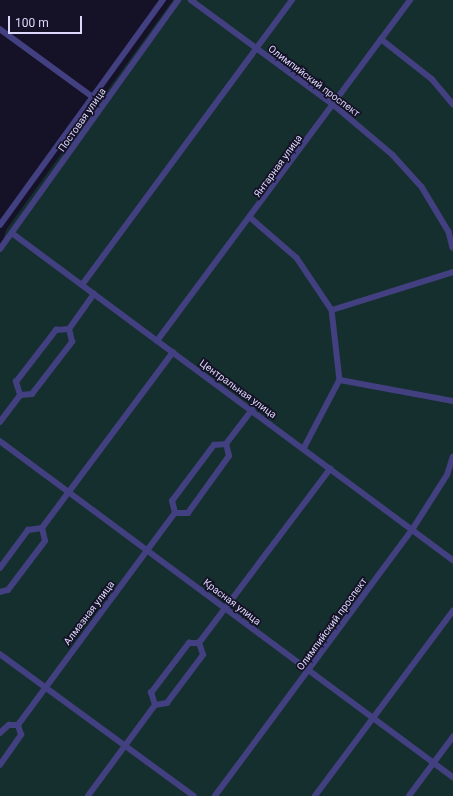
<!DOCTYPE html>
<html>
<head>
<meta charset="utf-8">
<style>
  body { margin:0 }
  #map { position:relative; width:453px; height:796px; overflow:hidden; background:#151126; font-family:Roboto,sans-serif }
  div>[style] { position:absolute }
  .green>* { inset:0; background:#152f2e }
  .minor>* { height:5.5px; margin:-2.75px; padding:0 2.75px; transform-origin:2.75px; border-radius:2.75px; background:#424081 }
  span { translate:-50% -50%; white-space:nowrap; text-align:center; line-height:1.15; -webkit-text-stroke:3.5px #151126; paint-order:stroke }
  .street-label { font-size:10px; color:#dcd9fc }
  .scale { position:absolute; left:8px; top:16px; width:74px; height:18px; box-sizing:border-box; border:2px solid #dcd9fc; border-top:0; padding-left:5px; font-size:12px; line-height:14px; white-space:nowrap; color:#dcd9fc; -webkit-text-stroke:3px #151126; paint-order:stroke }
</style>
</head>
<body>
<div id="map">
  <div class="green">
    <i style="clip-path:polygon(173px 0,453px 0,453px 796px,0 796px,0 251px,6px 230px)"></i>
  </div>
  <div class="minor">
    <i style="left:191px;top:0;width:177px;rotate:36.3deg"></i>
    <i style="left:334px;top:105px;width:77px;rotate:40.3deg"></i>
    <i style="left:393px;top:155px;width:43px;rotate:47.8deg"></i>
    <i style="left:422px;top:187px;width:52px;rotate:59deg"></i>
    <i style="left:449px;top:232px;width:16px;rotate:76deg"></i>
    <i style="left:0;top:29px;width:115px;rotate:36.2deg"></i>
    <i style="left:381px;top:39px;width:65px;rotate:38.1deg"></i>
    <i style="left:432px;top:79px;width:33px;rotate:50deg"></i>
    <i style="left:251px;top:218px;width:61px;rotate:41deg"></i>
    <i style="left:297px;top:258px;width:63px;rotate:56.1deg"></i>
    <i style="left:332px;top:310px;width:70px;rotate:83.5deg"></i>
    <i style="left:340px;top:380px;width:78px;rotate:117.6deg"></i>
    <i style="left:0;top:225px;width:278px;rotate:-54.1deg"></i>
    <i style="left:12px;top:233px;width:549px;rotate:36.56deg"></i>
    <i style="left:0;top:249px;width:306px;rotate:-54.4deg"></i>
    <i style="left:82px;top:285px;width:354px;rotate:-53.6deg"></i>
    <i style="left:332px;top:310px;width:127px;rotate:-17.4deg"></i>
    <i style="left:157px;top:341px;width:425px;rotate:-53.4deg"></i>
    <i style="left:340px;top:380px;width:115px;rotate:10.5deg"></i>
    <i style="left:20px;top:395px;width:12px;rotate:-5deg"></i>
    <i style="left:32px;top:394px;width:66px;rotate:-52.4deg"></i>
    <i style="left:72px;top:342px;width:13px;rotate:-103deg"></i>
    <i style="left:0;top:422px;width:34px;rotate:-53deg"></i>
    <i style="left:20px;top:395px;width:14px;rotate:-107deg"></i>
    <i style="left:16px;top:382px;width:66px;rotate:-52.4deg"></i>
    <i style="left:56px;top:330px;width:13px;rotate:-4deg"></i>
    <i style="left:69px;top:329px;width:43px;rotate:-54.5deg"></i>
    <i style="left:0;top:441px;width:564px;rotate:36.57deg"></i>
    <i style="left:175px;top:513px;width:12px;rotate:-104deg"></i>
    <i style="left:172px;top:501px;width:70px;rotate:-53.1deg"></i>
    <i style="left:214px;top:445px;width:12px;rotate:-5deg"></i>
    <i style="left:0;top:568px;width:47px;rotate:-53.6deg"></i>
    <i style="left:28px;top:530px;width:14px;rotate:-8deg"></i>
    <i style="left:42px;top:528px;width:219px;rotate:-53.3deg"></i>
    <i style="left:0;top:592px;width:8px;rotate:-14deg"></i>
    <i style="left:8px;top:590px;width:61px;rotate:-52.9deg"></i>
    <i style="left:45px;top:541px;width:13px;rotate:-103deg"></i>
    <i style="left:0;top:654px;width:240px;rotate:36.2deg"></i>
    <i style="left:155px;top:705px;width:13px;rotate:-108deg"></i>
    <i style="left:151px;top:693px;width:63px;rotate:-52.8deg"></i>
    <i style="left:189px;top:643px;width:10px"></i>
    <i style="left:0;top:733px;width:12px;rotate:-42deg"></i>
    <i style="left:9px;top:725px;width:9px"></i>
    <i style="left:0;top:765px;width:37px;rotate:-55deg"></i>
    <i style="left:21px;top:735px;width:10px;rotate:-107deg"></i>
    <i style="left:18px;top:725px;width:264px;rotate:-53.5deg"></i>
    <i style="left:175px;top:513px;width:13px"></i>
    <i style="left:188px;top:513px;width:70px;rotate:-54.3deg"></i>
    <i style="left:229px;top:456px;width:12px;rotate:-104deg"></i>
    <i style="left:226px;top:444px;width:43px;rotate:-52.6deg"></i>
    <i style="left:88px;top:796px;width:113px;rotate:-53.6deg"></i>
    <i style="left:155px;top:705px;width:12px;rotate:-9deg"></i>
    <i style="left:167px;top:703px;width:60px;rotate:-53.1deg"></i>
    <i style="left:203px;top:655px;width:13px;rotate:-108deg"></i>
    <i style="left:199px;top:643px;width:218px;rotate:-53deg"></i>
    <i style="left:215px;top:796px;width:331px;rotate:-53.5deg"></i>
    <i style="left:412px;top:530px;width:65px;rotate:-57.5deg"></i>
    <i style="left:447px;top:475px;width:19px;rotate:-72deg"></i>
    <i style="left:315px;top:796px;width:231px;rotate:-53.3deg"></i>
    <i style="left:409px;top:796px;width:74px;rotate:-53.3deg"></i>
  </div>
  <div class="street-label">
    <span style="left:314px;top:81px;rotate:37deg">Олимпийский проспект</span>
    <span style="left:82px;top:120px;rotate:-55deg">Постовая улица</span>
    <span style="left:278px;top:166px;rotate:-54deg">Янтарная улица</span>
    <span style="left:238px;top:389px;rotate:36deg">Центральная улица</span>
    <span style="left:232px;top:602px;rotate:37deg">Красная улица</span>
    <span style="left:89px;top:613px;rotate:-53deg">Алмазная улица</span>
    <span style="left:332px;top:624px;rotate:-54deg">Олимпийский проспект</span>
  </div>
  <div class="scale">100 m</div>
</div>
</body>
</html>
